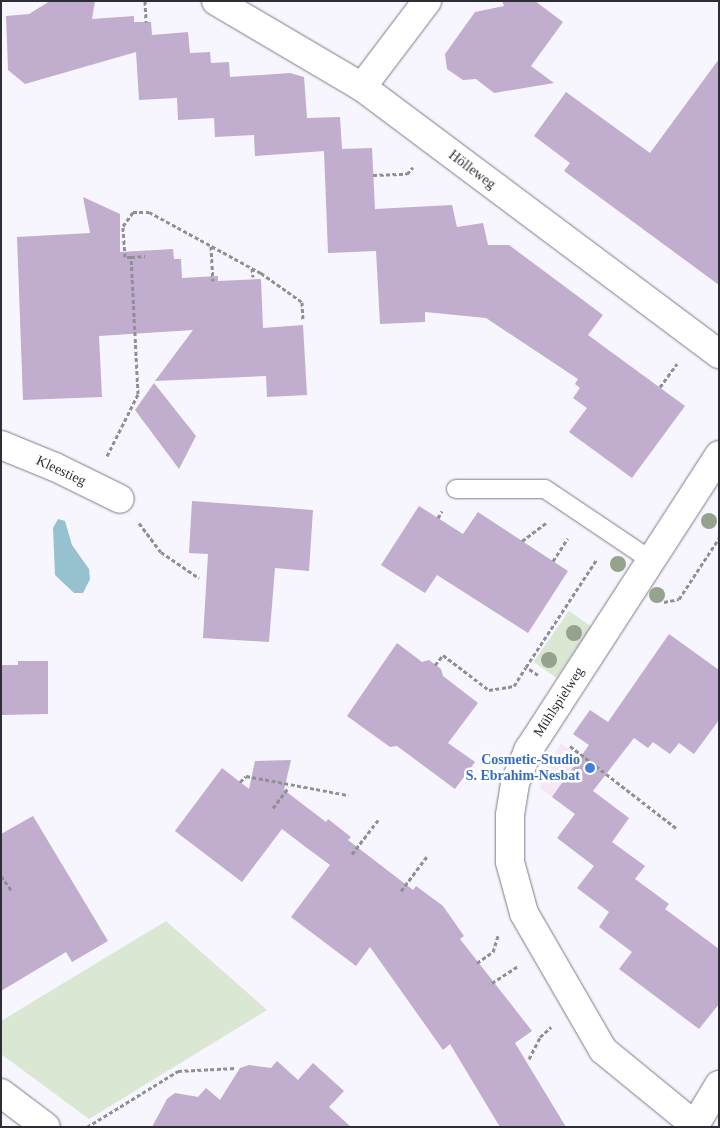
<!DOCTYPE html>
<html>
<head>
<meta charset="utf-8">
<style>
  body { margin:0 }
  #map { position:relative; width:720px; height:1128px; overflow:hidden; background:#f7f5fd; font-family:Georgia,serif }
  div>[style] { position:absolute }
  .industrial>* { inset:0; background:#f8e6f7 }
  .green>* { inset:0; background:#dae7d3; transform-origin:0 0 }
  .water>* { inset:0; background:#96c2d0 }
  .building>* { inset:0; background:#c1adcd }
  .path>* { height:3px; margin-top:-1.5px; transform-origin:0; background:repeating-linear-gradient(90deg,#918f96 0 4px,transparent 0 6.5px) }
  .roads { filter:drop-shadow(0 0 1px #7f798b) drop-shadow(0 0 1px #7f798b) }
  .service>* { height:18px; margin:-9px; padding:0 9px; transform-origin:9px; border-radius:9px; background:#fff }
  .minor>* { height:28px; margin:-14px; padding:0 14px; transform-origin:14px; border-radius:14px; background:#fff }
  .trees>* { width:16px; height:16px; margin:-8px; border-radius:50%; background:#95a38c }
  .dots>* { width:14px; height:14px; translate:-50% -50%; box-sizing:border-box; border:2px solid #fff; border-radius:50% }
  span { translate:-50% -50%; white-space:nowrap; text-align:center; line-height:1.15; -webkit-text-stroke:5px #fff; paint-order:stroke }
  .street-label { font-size:14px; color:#302e35 }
  .shop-label { font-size:14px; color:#366cbe; font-weight:700 }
  .right { translate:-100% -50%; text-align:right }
  .frame { position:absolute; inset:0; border:2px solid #302e35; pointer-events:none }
</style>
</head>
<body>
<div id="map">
  <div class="industrial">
    <i style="clip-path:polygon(561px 743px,604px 776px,575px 814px,540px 788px,544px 771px)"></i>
  </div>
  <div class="green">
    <i style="left:569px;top:611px;width:28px;height:62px;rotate:35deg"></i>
    <i style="clip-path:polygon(166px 921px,267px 1010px,89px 1119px,1px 1054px,1px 1021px)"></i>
  </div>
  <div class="water">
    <i style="clip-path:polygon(58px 519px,65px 521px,72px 545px,89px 569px,90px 579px,83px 593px,74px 593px,55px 575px,53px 528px)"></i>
  </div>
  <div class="building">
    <i style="clip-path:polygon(50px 1px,95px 1px,92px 19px,134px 16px,134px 22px,151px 22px,152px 35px,188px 32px,190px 53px,210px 52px,211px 63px,229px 62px,230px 77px,290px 73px,304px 77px,307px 118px,340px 117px,342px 149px,372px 148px,375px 209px,452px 205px,457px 227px,483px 223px,488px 245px,509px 245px,603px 315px,588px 335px,685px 406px,632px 478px,569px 432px,587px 408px,573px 398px,580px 388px,575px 384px,578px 379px,486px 318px,425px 312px,425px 322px,380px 324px,376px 251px,328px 253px,324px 151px,255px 156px,254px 135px,215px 137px,214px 118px,178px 120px,177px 98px,139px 100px,136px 52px,25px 84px,8px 70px,6px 16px,29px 14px)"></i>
    <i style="clip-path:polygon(502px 1px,535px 1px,563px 22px,531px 66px,554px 83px,494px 93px,476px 79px,463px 80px,447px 69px,445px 54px,475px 12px,504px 6px)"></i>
    <i style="clip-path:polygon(719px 59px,719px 285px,564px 171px,570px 163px,534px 136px,566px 92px,650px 153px)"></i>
    <i style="clip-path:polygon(83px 197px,120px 214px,120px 252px,173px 249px,174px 259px,181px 259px,182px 278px,218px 276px,218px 281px,261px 279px,263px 328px,303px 325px,307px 395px,267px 397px,266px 376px,155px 381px,193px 330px,99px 336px,102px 397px,23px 400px,17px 237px,90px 233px)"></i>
    <i style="clip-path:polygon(154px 383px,196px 436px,179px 469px,135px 410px)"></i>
    <i style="clip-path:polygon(192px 501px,313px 510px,309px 571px,275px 568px,269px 642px,203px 638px,208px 554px,189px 553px)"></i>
    <i style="clip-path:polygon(419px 506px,463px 534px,478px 512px,568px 571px,528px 633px,437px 575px,425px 593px,381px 565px)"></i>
    <i style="clip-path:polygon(669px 634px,719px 670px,719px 720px,694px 754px,679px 743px,670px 754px,653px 742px,648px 748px,634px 738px,593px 791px,629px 818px,612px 842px,645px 866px,635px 879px,669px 904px,665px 909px,719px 949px,719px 1004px,699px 1029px,619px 969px,632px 952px,599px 927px,609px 912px,577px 888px,594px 866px,557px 838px,575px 814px,552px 797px,589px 745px,573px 734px,590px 710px,608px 722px)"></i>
    <i style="clip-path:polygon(397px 643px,422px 662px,429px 660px,441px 669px,443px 676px,478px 703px,448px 743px,475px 762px,455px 789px,397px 746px,390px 747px,347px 716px)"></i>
    <i style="clip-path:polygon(18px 661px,48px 661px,48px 714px,1px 715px,1px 665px,18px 665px)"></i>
    <i style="clip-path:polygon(291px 760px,284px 790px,326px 822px,328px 819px,351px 837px,348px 840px,413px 890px,416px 886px,443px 906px,464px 936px,460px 939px,532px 1031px,515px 1043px,566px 1127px,500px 1127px,450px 1044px,443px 1050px,370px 947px,356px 966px,291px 917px,330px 865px,307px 848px,282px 829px,242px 882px,175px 831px,222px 768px,249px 789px,255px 761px)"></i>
    <i style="clip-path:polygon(33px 816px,108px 941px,72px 962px,66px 952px,1px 991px,1px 834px)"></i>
    <i style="clip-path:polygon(277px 1061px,298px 1080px,313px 1063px,344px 1091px,329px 1107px,351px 1127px,152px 1127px,167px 1099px,175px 1093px,198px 1097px,206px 1088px,220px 1100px,240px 1068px,249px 1065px,271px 1068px)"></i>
  </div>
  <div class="path">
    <i style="left:145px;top:1px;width:21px;rotate:87deg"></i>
    <i style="left:373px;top:175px;width:34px;rotate:-2deg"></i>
    <i style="left:407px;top:174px;width:9px;rotate:-49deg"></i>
    <i style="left:211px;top:246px;width:35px;rotate:87deg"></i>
    <i style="left:131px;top:257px;width:14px;rotate:-4deg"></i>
    <i style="left:252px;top:268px;width:9px;rotate:84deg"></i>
    <i style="left:660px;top:387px;width:29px;rotate:-54deg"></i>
    <i style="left:107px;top:456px;width:69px;rotate:-63.4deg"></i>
    <i style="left:138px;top:394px;width:137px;rotate:-92.9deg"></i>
    <i style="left:131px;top:257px;width:6px;rotate:180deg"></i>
    <i style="left:125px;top:257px;width:31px;rotate:-94deg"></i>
    <i style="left:123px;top:226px;width:17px;rotate:-54deg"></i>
    <i style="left:133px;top:212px;width:16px"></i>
    <i style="left:149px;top:212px;width:128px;rotate:28.6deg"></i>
    <i style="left:261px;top:273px;width:50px;rotate:35.3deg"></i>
    <i style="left:302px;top:302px;width:18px;rotate:87deg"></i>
    <i style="left:438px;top:518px;width:8px;rotate:-60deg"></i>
    <i style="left:139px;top:523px;width:36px;rotate:53deg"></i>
    <i style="left:161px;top:552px;width:46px;rotate:34.4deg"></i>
    <i style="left:522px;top:541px;width:31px;rotate:-37deg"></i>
    <i style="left:553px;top:561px;width:27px;rotate:-57deg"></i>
    <i style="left:664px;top:602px;width:15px;rotate:-11deg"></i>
    <i style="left:679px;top:599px;width:73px;rotate:-56.7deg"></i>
    <i style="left:435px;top:665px;width:13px;rotate:-51deg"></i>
    <i style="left:443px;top:655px;width:58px;rotate:37.3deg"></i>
    <i style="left:489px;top:690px;width:25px;rotate:-9deg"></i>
    <i style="left:514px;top:686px;width:22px;rotate:-58deg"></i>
    <i style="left:538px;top:675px;width:14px;rotate:-146deg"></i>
    <i style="left:526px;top:667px;width:129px;rotate:-56.7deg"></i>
    <i style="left:570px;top:746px;width:134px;rotate:37.7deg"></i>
    <i style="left:240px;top:782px;width:8px;rotate:-45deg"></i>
    <i style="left:246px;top:776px;width:104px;rotate:10.6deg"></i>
    <i style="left:273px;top:808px;width:26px;rotate:-53deg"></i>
    <i style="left:352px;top:854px;width:44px;rotate:-52.4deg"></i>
    <i style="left:1px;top:876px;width:19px;rotate:54deg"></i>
    <i style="left:401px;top:891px;width:45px;rotate:-53.1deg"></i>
    <i style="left:477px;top:963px;width:19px;rotate:-35deg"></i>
    <i style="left:493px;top:952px;width:17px;rotate:-73deg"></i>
    <i style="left:492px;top:983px;width:31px;rotate:-33deg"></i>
    <i style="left:529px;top:1059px;width:25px;rotate:-63deg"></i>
    <i style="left:540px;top:1037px;width:15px;rotate:-42deg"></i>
    <i style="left:87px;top:1127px;width:107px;rotate:-31.6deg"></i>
    <i style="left:178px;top:1071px;width:58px;rotate:-3deg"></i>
  </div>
  <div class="roads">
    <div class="service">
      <i style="left:456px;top:489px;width:89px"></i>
      <i style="left:545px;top:489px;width:129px;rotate:33.9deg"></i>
    </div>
    <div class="minor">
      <i style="left:216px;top:1px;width:169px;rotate:30.5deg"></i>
      <i style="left:362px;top:87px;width:446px;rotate:36.8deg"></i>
      <i style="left:362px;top:87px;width:108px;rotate:-52.9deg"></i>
      <i style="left:1px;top:445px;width:58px;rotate:22.2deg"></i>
      <i style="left:55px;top:467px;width:72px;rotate:26.2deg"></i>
      <i style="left:1px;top:1093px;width:56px;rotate:37.1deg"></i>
      <i style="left:695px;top:1125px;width:47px;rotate:-59deg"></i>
      <i style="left:697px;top:1127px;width:122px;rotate:-140.7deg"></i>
      <i style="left:603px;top:1050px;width:158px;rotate:-120deg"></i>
      <i style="left:524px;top:913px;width:53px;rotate:-105.4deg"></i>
      <i style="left:510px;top:862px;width:47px;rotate:-90deg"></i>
      <i style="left:510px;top:815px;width:32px;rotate:-81deg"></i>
      <i style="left:515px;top:783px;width:37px;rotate:-68deg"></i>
      <i style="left:529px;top:749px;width:350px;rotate:-57.1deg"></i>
    </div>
  </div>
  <div class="trees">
    <i style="left:709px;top:521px"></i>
    <i style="left:618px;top:564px"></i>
    <i style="left:657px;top:595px"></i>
    <i style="left:574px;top:633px"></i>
    <i style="left:549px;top:660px"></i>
  </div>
  <div class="dots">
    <i style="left:590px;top:768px;background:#3f7fe0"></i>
  </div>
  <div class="street-label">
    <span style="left:472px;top:170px;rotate:37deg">Hölleweg</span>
    <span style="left:61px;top:471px;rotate:25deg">Kleestieg</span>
    <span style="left:559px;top:702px;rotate:-57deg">Mühlspielweg</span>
  </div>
  <div class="shop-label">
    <span class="right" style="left:580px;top:768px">Cosmetic-Studio<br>S. Ebrahim-Nesbat</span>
  </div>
  <div class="frame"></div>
</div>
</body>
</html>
